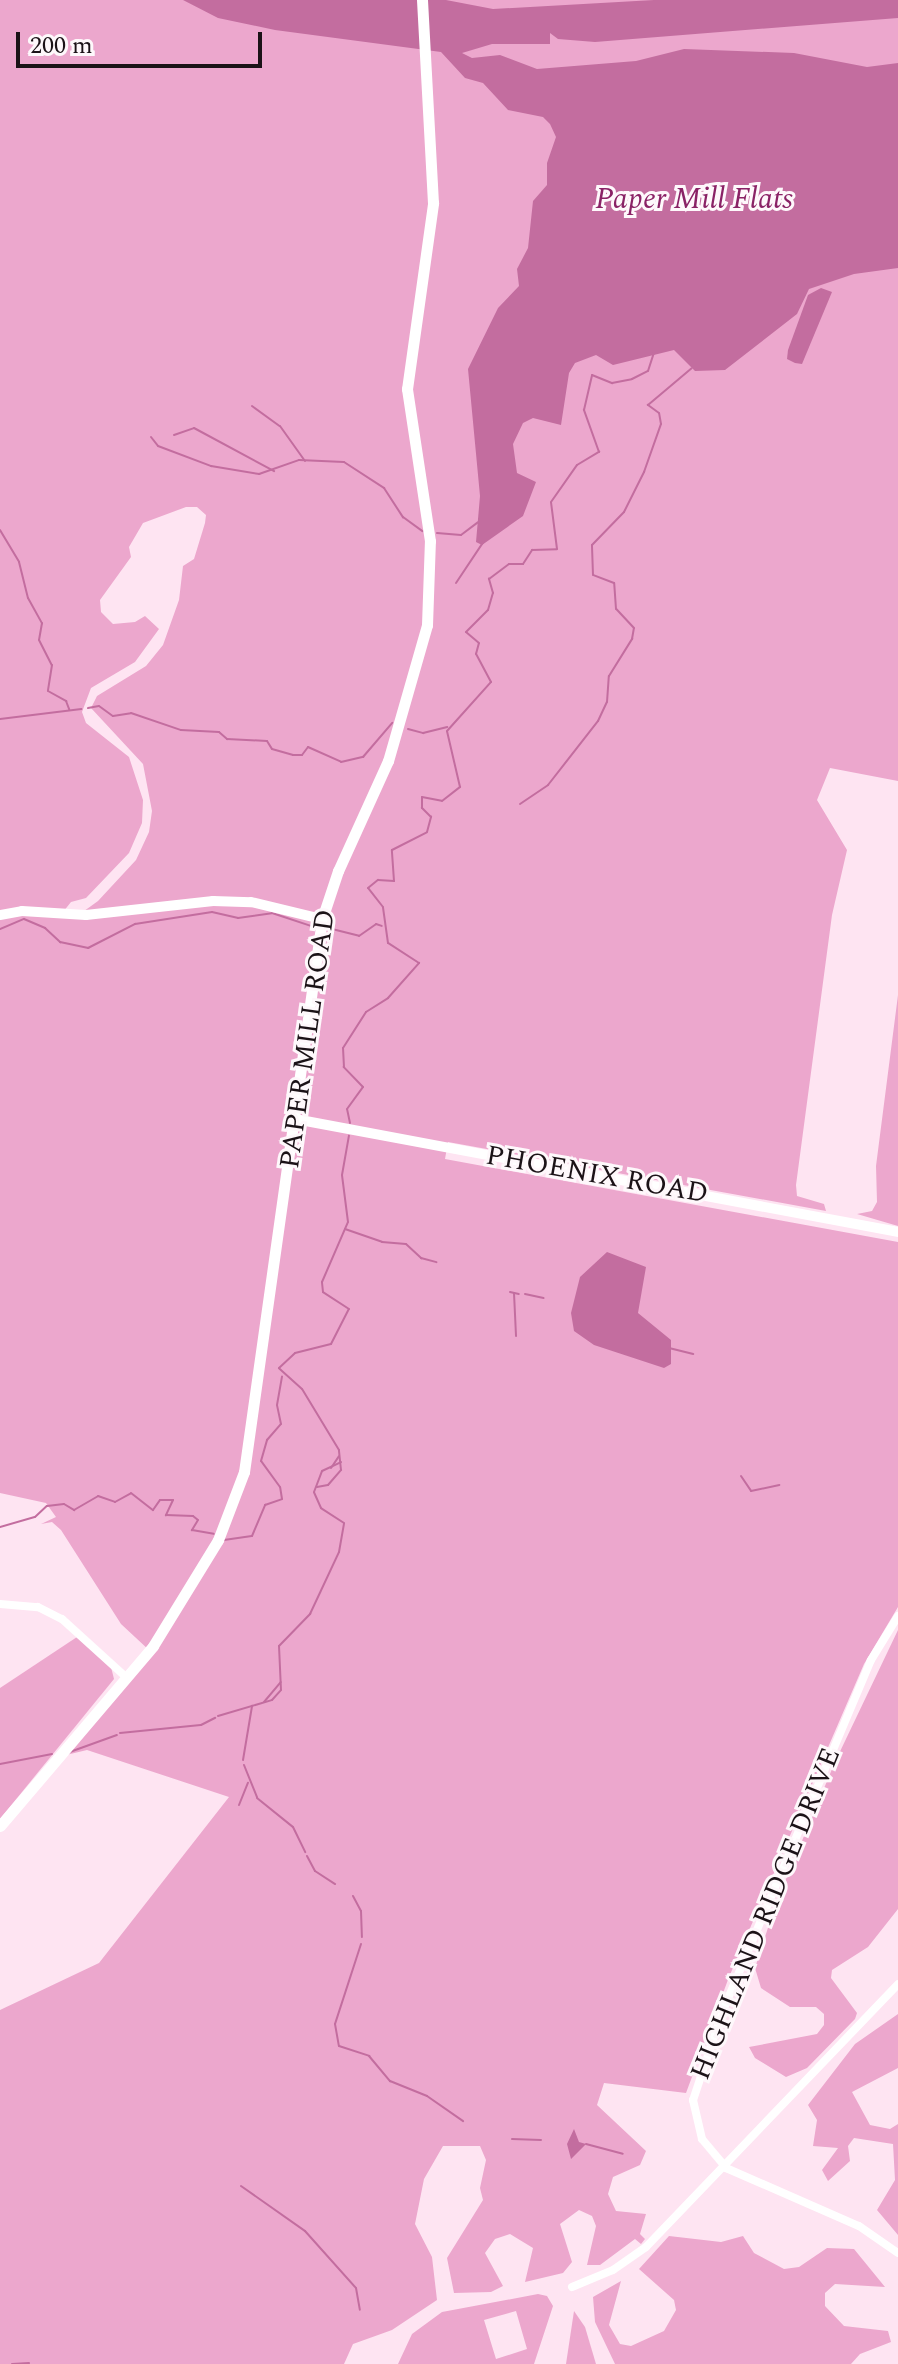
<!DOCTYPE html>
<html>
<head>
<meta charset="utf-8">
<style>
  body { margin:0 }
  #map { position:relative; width:898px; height:2364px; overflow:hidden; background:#fee4f2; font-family:Spectral,serif }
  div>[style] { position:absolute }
  .green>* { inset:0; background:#eca7cd }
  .water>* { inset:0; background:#c36d9f }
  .stream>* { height:2px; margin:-1px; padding:0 1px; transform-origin:1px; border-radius:1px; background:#c36d9f }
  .minor>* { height:8px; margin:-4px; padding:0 4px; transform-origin:4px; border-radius:4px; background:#fff }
  .tertiary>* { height:10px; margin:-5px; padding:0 5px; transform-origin:5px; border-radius:5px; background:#fff }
  .secondary>* { height:11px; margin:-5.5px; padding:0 5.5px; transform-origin:5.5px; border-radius:5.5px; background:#fff }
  span { translate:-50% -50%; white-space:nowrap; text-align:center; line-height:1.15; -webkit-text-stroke:6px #fef8fb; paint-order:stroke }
  .street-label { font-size:28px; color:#1b1217 }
  .water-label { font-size:30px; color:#8a2266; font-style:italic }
  .scale { position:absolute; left:16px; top:32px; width:246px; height:36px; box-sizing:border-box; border:4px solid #1b1217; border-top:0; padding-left:10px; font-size:24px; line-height:28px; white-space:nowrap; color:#1b1217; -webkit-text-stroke:6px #fef8fb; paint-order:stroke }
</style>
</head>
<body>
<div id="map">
  <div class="green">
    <i style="clip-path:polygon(evenodd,0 0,898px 0,898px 781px,830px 768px,817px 800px,847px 850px,832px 915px,796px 1185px,797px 1196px,824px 1204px,826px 1211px,448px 1142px,445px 1159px,898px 1242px,898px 1607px,864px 1664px,729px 1977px,686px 2093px,604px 2083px,597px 2105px,646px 2151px,640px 2165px,613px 2177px,608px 2194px,616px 2211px,646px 2214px,640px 2234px,645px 2239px,641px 2244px,635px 2239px,600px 2265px,587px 2265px,596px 2226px,592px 2216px,579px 2210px,560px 2224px,572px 2262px,563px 2273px,525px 2282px,533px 2248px,510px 2234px,495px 2239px,485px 2253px,503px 2286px,491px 2292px,454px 2293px,447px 2258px,483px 2200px,480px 2188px,486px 2160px,480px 2146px,443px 2146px,424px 2179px,415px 2224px,432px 2257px,437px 2300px,392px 2330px,353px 2344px,344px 2364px,0 2364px,0 2010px,99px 1963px,229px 1797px,87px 1750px,66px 1755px,162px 1642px,150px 1651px,121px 1624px,61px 1530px,52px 1522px,41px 1524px,56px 1517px,46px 1503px,0 1493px,0 0,186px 507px,197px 507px,206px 515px,205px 523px,194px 559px,183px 566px,179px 600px,163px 645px,146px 666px,97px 696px,91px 708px,143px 764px,152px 811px,149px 832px,136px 860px,98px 901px,80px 914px,63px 912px,71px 902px,86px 898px,129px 853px,142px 823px,143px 800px,129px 757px,86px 723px,82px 712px,91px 688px,135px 662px,159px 629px,145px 616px,135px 622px,113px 624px,101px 612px,100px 600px,131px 557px,129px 547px,143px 523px,186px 507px)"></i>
    <i style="clip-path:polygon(898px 995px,898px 1226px,857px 1214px,872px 1211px,877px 1202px,876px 1166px)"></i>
    <i style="clip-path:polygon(898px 1630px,898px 1909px,868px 1947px,832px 1970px,831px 1978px,857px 2013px,855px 2019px,807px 2068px,786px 2077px,755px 2058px,749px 2047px,817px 2034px,824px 2025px,824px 2014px,816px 2007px,790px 2007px,761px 1988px,755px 1968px,776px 1903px,835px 1762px)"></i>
    <i style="clip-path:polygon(77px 1637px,111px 1667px,114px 1679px,0 1819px,0 1688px)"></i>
    <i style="clip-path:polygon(898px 2014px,898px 2068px,852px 2092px,870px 2125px,890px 2129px,898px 2124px,898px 2235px,877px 2210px,895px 2180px,893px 2144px,854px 2138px,848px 2146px,850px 2161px,828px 2181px,822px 2170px,838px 2148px,813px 2146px,817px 2120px,808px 2105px,855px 2044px)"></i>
    <i style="clip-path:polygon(669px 2236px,721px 2242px,743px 2236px,754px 2253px,784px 2269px,799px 2267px,827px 2248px,854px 2249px,885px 2287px,835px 2284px,825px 2293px,825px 2306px,844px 2326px,888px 2331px,891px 2342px,860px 2354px,851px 2364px,615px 2364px,595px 2322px,593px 2297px,621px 2281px,609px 2325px,620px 2344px,631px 2346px,664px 2331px,676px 2310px,674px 2300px,639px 2269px)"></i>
    <i style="clip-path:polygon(evenodd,538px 2294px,547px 2296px,553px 2306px,534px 2364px,398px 2364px,412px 2334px,442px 2312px,538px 2294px,516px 2311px,527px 2349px,496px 2359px,484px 2320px,516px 2311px)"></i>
    <i style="clip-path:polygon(574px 2311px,585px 2327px,596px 2364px,566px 2364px)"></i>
  </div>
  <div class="water">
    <i style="clip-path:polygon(183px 0,446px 0,493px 9px,654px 0,898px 0,898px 18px,595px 42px,558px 39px,550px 33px,550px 44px,492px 44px,462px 53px,472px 58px,500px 55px,537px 69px,636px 61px,684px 49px,794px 53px,867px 67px,898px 63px,898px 268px,854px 274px,809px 289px,797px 314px,725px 370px,695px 371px,674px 350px,613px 365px,596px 355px,575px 363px,569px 373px,561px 425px,533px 418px,523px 423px,513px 444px,517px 473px,536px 482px,523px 516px,482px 545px,476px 542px,480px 496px,468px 369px,498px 308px,519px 286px,517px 269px,528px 248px,533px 201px,547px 185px,547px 163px,556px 137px,550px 124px,543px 117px,508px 110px,483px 83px,465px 78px,441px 52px,275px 30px,218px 18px)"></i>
    <i style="clip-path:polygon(821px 288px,832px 292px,802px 364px,795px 363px,787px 359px,788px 350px,808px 295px)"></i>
    <i style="clip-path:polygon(607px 1252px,646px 1267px,638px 1313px,671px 1340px,671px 1364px,664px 1368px,594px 1345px,574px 1331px,571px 1313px,580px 1277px)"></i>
    <i style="clip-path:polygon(574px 2129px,579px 2142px,586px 2144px,571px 2159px,567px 2144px)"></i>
  </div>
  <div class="stream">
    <i style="left:252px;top:406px;width:34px;rotate:36deg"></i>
    <i style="left:280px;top:426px;width:43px;rotate:54.5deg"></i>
    <i style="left:174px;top:435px;width:21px;rotate:-19deg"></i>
    <i style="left:194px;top:428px;width:91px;rotate:28.3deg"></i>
    <i style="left:151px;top:437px;width:11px;rotate:52deg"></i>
    <i style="left:158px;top:446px;width:57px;rotate:20.7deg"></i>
    <i style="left:211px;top:466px;width:49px;rotate:9.5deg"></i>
    <i style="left:259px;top:474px;width:42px;rotate:-19.3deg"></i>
    <i style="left:299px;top:460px;width:45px;rotate:2.5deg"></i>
    <i style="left:344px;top:462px;width:48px;rotate:33deg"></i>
    <i style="left:384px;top:488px;width:35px;rotate:57deg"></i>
    <i style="left:403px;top:517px;width:24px;rotate:36deg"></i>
    <i style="left:0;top:530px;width:37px;rotate:59deg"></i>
    <i style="left:19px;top:562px;width:37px;rotate:76deg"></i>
    <i style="left:28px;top:598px;width:29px;rotate:61deg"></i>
    <i style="left:42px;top:623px;width:17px;rotate:100deg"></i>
    <i style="left:39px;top:640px;width:28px;rotate:63deg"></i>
    <i style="left:52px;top:665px;width:26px;rotate:99deg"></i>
    <i style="left:48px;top:691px;width:21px;rotate:29deg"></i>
    <i style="left:66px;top:701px;width:9px;rotate:69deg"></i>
    <i style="left:437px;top:533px;width:24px;rotate:5deg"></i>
    <i style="left:461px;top:535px;width:21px;rotate:-37deg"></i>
    <i style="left:456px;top:583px;width:50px;rotate:-56.3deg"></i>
    <i style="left:88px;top:708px;width:11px;rotate:-10deg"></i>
    <i style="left:99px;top:706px;width:17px;rotate:36deg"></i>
    <i style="left:113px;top:716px;width:18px;rotate:-9deg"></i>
    <i style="left:131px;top:713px;width:53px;rotate:18.8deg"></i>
    <i style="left:181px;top:730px;width:38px;rotate:3deg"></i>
    <i style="left:219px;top:732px;width:11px;rotate:41deg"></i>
    <i style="left:227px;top:739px;width:40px;rotate:2.9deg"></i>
    <i style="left:267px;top:741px;width:9px;rotate:58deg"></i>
    <i style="left:272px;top:749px;width:22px;rotate:16deg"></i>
    <i style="left:293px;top:755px;width:9px"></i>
    <i style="left:302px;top:755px;width:10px;rotate:-53deg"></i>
    <i style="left:308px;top:747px;width:36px;rotate:24deg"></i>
    <i style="left:341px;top:762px;width:23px;rotate:-13deg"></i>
    <i style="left:363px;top:757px;width:45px;rotate:-49.5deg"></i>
    <i style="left:0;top:719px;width:82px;rotate:-7deg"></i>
    <i style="left:408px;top:729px;width:16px;rotate:15deg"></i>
    <i style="left:423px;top:733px;width:25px;rotate:-14deg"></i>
    <i style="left:520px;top:804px;width:34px;rotate:-34deg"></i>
    <i style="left:548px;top:785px;width:81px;rotate:-52deg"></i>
    <i style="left:598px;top:721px;width:21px;rotate:-65deg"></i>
    <i style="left:607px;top:702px;width:26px;rotate:-86deg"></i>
    <i style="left:609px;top:676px;width:44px;rotate:-58.1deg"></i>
    <i style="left:632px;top:639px;width:11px;rotate:-80deg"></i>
    <i style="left:634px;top:628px;width:26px;rotate:-133deg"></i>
    <i style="left:616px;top:609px;width:26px;rotate:-94deg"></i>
    <i style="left:614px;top:583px;width:22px;rotate:-159deg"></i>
    <i style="left:593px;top:575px;width:30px;rotate:-92deg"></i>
    <i style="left:592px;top:545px;width:46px;rotate:-45.9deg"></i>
    <i style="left:624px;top:512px;width:45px;rotate:-63.4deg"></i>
    <i style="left:644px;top:472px;width:51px;rotate:-70.5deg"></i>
    <i style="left:661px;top:424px;width:11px;rotate:-100deg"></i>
    <i style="left:659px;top:413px;width:14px;rotate:-144deg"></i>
    <i style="left:648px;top:405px;width:57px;rotate:-40.1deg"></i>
    <i style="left:328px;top:928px;width:32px;rotate:14deg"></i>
    <i style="left:359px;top:936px;width:21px;rotate:-35deg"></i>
    <i style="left:376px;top:924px;width:6px;rotate:18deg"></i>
    <i style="left:0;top:929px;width:26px;rotate:-23deg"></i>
    <i style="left:24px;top:919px;width:23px;rotate:23deg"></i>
    <i style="left:45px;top:928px;width:21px;rotate:43deg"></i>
    <i style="left:60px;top:942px;width:29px;rotate:12deg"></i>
    <i style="left:88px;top:948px;width:53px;rotate:-27.1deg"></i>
    <i style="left:135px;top:924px;width:78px;rotate:-8.9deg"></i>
    <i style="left:212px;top:912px;width:27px;rotate:13deg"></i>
    <i style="left:238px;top:918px;width:34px;rotate:-8deg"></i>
    <i style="left:272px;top:913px;width:44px;rotate:18.4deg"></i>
    <i style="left:350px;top:1123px;width:14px;rotate:-102deg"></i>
    <i style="left:347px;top:1109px;width:27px;rotate:-54deg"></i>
    <i style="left:363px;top:1087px;width:28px;rotate:-134deg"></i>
    <i style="left:344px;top:1067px;width:19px;rotate:-93deg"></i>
    <i style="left:343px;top:1048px;width:43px;rotate:-57.4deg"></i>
    <i style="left:366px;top:1012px;width:26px;rotate:-32deg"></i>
    <i style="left:388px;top:998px;width:47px;rotate:-48.5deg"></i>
    <i style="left:419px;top:963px;width:37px;rotate:-147deg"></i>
    <i style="left:388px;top:943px;width:36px;rotate:-98deg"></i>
    <i style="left:383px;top:907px;width:24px;rotate:-128deg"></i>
    <i style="left:368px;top:888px;width:13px;rotate:-39deg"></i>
    <i style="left:378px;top:880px;width:16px;rotate:4deg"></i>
    <i style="left:394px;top:881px;width:31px;rotate:-94deg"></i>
    <i style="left:392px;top:850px;width:39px;rotate:-27deg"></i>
    <i style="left:427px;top:832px;width:16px;rotate:-75deg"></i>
    <i style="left:431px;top:817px;width:13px;rotate:-135deg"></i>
    <i style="left:422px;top:808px;width:11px;rotate:-90deg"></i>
    <i style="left:422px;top:797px;width:20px;rotate:11deg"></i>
    <i style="left:442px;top:801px;width:23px;rotate:-38deg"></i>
    <i style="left:460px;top:787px;width:57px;rotate:-103.1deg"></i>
    <i style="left:447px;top:731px;width:66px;rotate:-48.1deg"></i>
    <i style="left:491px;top:682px;width:32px;rotate:-118deg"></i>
    <i style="left:476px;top:654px;width:11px;rotate:-75deg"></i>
    <i style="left:479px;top:643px;width:17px;rotate:-140deg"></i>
    <i style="left:466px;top:632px;width:31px;rotate:-45deg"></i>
    <i style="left:488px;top:610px;width:18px;rotate:-74deg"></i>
    <i style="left:493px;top:593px;width:15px;rotate:-106deg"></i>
    <i style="left:489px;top:579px;width:25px;rotate:-37deg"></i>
    <i style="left:509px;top:564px;width:14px"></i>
    <i style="left:523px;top:564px;width:17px;rotate:-57deg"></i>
    <i style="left:532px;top:550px;width:25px;rotate:-2deg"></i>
    <i style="left:557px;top:549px;width:47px;rotate:-97.3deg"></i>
    <i style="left:551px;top:502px;width:45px;rotate:-54.9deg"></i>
    <i style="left:577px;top:465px;width:26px;rotate:-31deg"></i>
    <i style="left:599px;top:452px;width:45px;rotate:-109.7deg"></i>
    <i style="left:584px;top:410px;width:36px;rotate:-77deg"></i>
    <i style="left:592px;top:375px;width:22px;rotate:22deg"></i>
    <i style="left:612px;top:383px;width:20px;rotate:-11deg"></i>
    <i style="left:632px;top:379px;width:18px;rotate:-27deg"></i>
    <i style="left:648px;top:371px;width:19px;rotate:-72deg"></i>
    <i style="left:345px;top:1229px;width:39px;rotate:19deg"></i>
    <i style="left:382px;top:1242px;width:24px;rotate:5deg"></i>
    <i style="left:406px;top:1244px;width:21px;rotate:43deg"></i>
    <i style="left:421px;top:1258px;width:16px;rotate:15deg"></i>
    <i style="left:510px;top:1292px;width:9px;rotate:13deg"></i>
    <i style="left:514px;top:1293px;width:43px;rotate:87.3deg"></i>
    <i style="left:525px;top:1294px;width:19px;rotate:12deg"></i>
    <i style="left:669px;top:1348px;width:25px;rotate:14deg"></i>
    <i style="left:331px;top:1468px;width:14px;rotate:-56deg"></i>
    <i style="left:741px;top:1476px;width:18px;rotate:56deg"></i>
    <i style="left:751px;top:1491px;width:29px;rotate:-12deg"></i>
    <i style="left:317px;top:1487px;width:11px;rotate:-10deg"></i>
    <i style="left:328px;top:1485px;width:20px;rotate:-49deg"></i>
    <i style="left:341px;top:1470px;width:20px;rotate:-96deg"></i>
    <i style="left:339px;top:1450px;width:71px;rotate:-121.2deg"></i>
    <i style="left:302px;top:1389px;width:31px;rotate:-138deg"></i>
    <i style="left:279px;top:1368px;width:22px;rotate:-43deg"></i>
    <i style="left:295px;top:1353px;width:37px;rotate:-14deg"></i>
    <i style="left:331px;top:1344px;width:39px;rotate:-63deg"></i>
    <i style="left:349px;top:1309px;width:31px;rotate:-147deg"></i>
    <i style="left:323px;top:1292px;width:10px;rotate:-96deg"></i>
    <i style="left:322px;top:1282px;width:65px;rotate:-66.6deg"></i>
    <i style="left:348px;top:1222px;width:47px;rotate:-97.3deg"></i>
    <i style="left:342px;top:1175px;width:40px;rotate:-80deg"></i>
    <i style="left:0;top:1527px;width:36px;rotate:-16deg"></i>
    <i style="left:35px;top:1517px;width:16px;rotate:-43deg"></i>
    <i style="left:47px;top:1506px;width:17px;rotate:-7deg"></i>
    <i style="left:64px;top:1504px;width:12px;rotate:31deg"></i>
    <i style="left:74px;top:1510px;width:28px;rotate:-30deg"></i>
    <i style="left:98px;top:1496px;width:18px;rotate:19deg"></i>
    <i style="left:115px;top:1502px;width:18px;rotate:-29deg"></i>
    <i style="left:131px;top:1493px;width:28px;rotate:38deg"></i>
    <i style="left:153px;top:1510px;width:12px;rotate:-55deg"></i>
    <i style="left:160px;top:1500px;width:13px"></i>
    <i style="left:173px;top:1500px;width:17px;rotate:115deg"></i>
    <i style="left:166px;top:1515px;width:27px;rotate:2deg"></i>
    <i style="left:193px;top:1516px;width:6px;rotate:39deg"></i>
    <i style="left:198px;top:1520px;width:12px;rotate:121deg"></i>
    <i style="left:192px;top:1530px;width:22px;rotate:10deg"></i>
    <i style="left:224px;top:1540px;width:28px;rotate:-8deg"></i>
    <i style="left:252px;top:1536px;width:34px;rotate:-67deg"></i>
    <i style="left:265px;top:1505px;width:18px;rotate:-19deg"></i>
    <i style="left:282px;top:1499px;width:12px;rotate:-99deg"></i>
    <i style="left:280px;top:1487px;width:32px;rotate:-126deg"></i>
    <i style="left:261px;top:1461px;width:22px;rotate:-74deg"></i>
    <i style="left:267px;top:1440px;width:21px;rotate:-49deg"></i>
    <i style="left:281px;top:1424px;width:19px;rotate:-102deg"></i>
    <i style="left:277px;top:1405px;width:29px;rotate:-80deg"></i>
    <i style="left:264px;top:1702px;width:26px;rotate:-50deg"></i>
    <i style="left:218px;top:1716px;width:56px;rotate:-16.5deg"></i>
    <i style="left:272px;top:1700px;width:13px;rotate:-48deg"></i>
    <i style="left:281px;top:1690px;width:44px;rotate:-92.6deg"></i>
    <i style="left:279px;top:1646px;width:45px;rotate:-45.9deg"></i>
    <i style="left:310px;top:1614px;width:68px;rotate:-64.9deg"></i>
    <i style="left:339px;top:1552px;width:29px;rotate:-80deg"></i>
    <i style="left:344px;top:1523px;width:27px;rotate:-147deg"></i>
    <i style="left:321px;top:1508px;width:17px;rotate:-114deg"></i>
    <i style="left:314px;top:1492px;width:22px;rotate:-69deg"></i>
    <i style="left:322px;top:1471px;width:21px;rotate:-25deg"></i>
    <i style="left:120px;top:1733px;width:81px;rotate:-5.6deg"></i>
    <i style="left:201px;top:1725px;width:16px;rotate:-27deg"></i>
    <i style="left:67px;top:1753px;width:53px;rotate:-19.8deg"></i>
    <i style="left:243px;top:1760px;width:55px;rotate:-80.5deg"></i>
    <i style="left:0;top:1764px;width:53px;rotate:-10.9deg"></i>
    <i style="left:244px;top:1765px;width:35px;rotate:68deg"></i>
    <i style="left:257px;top:1798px;width:46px;rotate:38.9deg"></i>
    <i style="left:293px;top:1827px;width:28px;rotate:64deg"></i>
    <i style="left:239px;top:1805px;width:24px;rotate:-68deg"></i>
    <i style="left:307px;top:1856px;width:17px;rotate:62deg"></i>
    <i style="left:315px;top:1871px;width:24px;rotate:33deg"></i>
    <i style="left:353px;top:1896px;width:17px;rotate:62deg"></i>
    <i style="left:361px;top:1911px;width:26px;rotate:88deg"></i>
    <i style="left:361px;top:1944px;width:84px;rotate:108deg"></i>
    <i style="left:335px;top:2024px;width:22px;rotate:80deg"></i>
    <i style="left:339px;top:2046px;width:32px;rotate:18deg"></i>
    <i style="left:369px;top:2056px;width:33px;rotate:50deg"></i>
    <i style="left:390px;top:2081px;width:40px;rotate:22deg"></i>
    <i style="left:427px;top:2096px;width:44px;rotate:34.8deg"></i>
    <i style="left:512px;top:2139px;width:29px;rotate:2deg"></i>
    <i style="left:586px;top:2144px;width:38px;rotate:15deg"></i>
    <i style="left:241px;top:2186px;width:78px;rotate:35.1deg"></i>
    <i style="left:305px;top:2231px;width:76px;rotate:48.2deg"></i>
    <i style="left:356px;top:2288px;width:22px;rotate:80deg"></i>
    <i style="left:12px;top:2364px;width:17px;rotate:-3deg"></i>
  </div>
  <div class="minor">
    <i style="left:0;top:1604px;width:38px;rotate:5deg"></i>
    <i style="left:38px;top:1607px;width:27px;rotate:27deg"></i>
    <i style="left:62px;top:1619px;width:88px;rotate:42.2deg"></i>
    <i style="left:898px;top:1616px;width:52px;rotate:121.5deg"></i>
    <i style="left:871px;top:1660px;width:380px;rotate:112.9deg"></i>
    <i style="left:723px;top:2010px;width:95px;rotate:108.4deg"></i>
    <i style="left:693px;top:2100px;width:40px;rotate:77deg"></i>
    <i style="left:702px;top:2139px;width:38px;rotate:50deg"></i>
    <i style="left:726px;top:2168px;width:145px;rotate:23.6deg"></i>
    <i style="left:859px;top:2226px;width:47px;rotate:34.7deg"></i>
    <i style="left:572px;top:2287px;width:44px;rotate:-22.5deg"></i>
    <i style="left:613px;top:2270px;width:40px;rotate:-34.9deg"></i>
    <i style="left:646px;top:2247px;width:364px;rotate:-46.2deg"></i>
  </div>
  <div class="tertiary">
    <i style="left:0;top:915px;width:22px;rotate:-10deg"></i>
    <i style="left:22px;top:911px;width:64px;rotate:3.6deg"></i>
    <i style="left:86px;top:915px;width:128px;rotate:-6.3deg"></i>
    <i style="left:213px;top:901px;width:38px;rotate:2deg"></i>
    <i style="left:251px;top:902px;width:73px;rotate:13.5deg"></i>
    <i style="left:295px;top:1119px;width:613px;rotate:10.61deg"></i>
  </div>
  <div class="secondary">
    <i style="left:0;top:1826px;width:236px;rotate:-49.6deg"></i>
    <i style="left:153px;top:1646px;width:124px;rotate:-58.5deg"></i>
    <i style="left:218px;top:1540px;width:73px;rotate:-69.1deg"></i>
    <i style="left:244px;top:1472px;width:558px;rotate:-81.97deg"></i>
    <i style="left:322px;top:919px;width:51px;rotate:-71.6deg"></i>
    <i style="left:338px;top:871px;width:121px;rotate:-65.6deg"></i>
    <i style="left:388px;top:761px;width:141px;rotate:-74deg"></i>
    <i style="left:427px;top:625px;width:84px;rotate:-88deg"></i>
    <i style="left:430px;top:541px;width:154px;rotate:-98.6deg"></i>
    <i style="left:407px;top:389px;width:188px;rotate:-82deg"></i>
    <i style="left:433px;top:203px;width:203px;rotate:-93.1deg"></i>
  </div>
  <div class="street-label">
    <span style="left:308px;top:1039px;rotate:-82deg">PAPER MILL ROAD</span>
    <span style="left:597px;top:1175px;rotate:10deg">PHOENIX ROAD</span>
    <span style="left:766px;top:1914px;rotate:-68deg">HIGHLAND RIDGE DRIVE</span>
  </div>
  <div class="water-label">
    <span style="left:694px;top:199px">Paper Mill Flats</span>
  </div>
  <div class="scale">200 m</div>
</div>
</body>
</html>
